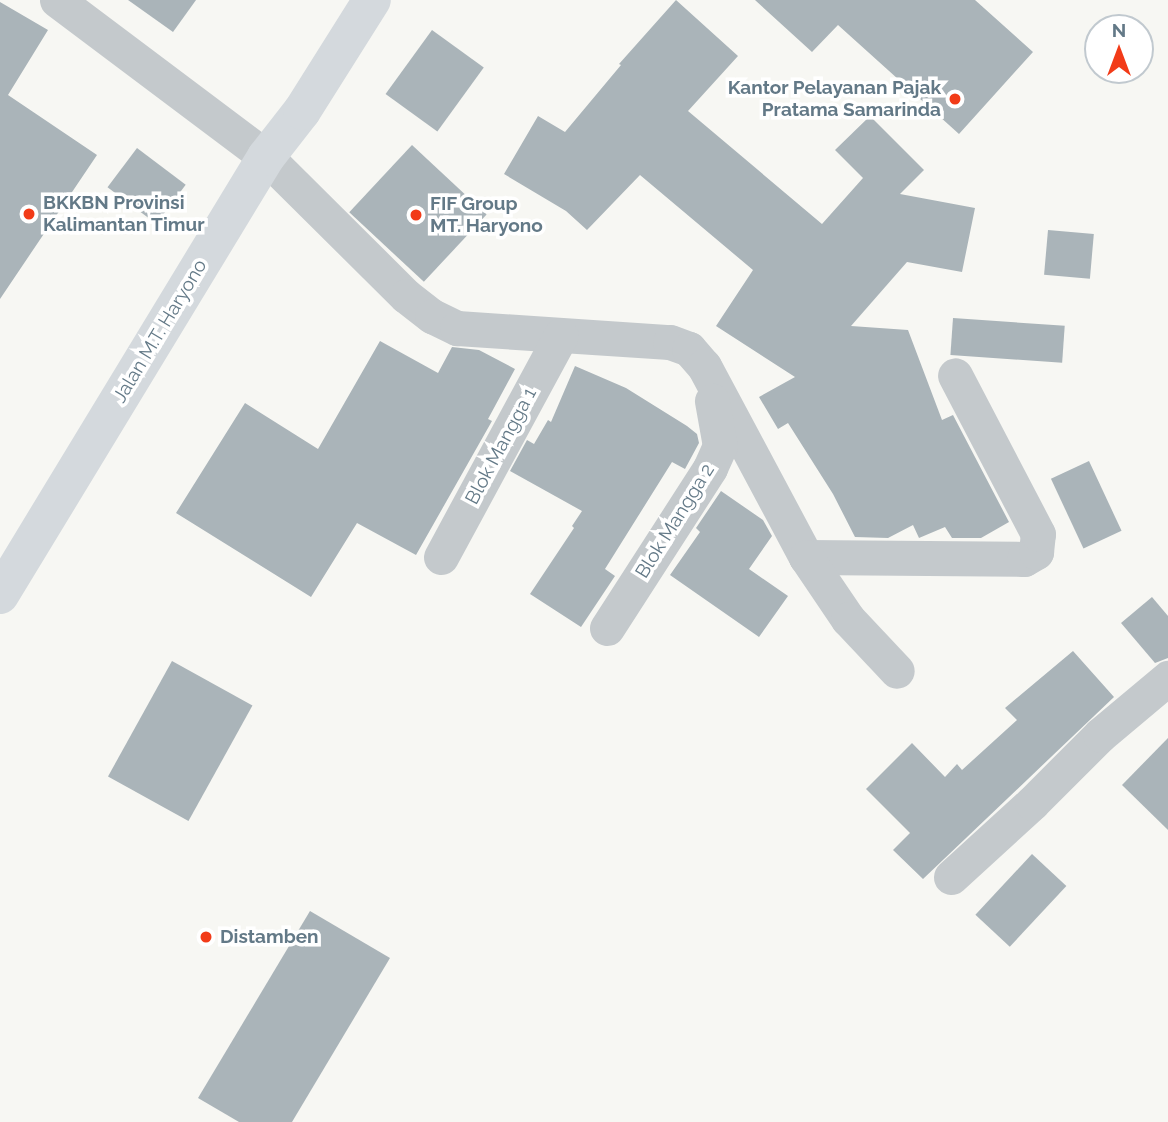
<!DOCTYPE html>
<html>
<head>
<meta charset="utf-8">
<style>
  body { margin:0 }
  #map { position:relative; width:1168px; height:1122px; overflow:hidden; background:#f7f7f3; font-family:Raleway,sans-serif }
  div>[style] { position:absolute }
  .building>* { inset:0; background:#aab4b9; transform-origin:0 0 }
  .minor>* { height:35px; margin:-17.5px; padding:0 17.5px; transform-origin:17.5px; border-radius:17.5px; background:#c4c9cc }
  .major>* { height:38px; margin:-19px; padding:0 19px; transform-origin:19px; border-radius:19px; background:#d4d9dd }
  .dots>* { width:19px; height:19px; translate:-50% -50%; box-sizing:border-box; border:4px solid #fff; border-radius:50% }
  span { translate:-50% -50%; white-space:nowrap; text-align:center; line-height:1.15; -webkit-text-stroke:7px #fff; paint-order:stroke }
  .poi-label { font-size:19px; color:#637987; font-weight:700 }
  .right { translate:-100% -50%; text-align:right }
  .left { translate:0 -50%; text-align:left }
  .street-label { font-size:19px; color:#637987 }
  .north { position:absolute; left:1084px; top:14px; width:70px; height:70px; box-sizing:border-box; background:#fff; border:2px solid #c1c9cf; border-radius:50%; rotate:0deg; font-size:19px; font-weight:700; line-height:28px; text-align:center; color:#637987 }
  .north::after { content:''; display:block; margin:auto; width:24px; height:32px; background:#f23b18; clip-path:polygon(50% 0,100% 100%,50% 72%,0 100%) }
</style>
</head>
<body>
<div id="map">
  <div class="building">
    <i style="clip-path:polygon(128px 0,196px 0,173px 32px)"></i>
    <i style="clip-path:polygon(676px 0,738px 56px,688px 111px,822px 224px,863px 178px,835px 150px,870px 116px,924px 170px,900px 194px,975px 208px,962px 272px,907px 262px,851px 326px,908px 330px,942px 420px,953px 415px,1009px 522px,981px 538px,952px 538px,945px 527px,919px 538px,913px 525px,888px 538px,855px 537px,833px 494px,788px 423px,778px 429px,759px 397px,795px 377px,716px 326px,753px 270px,640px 175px,587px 230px,566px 211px,504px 174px,538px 116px,565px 132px,621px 65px,619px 64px)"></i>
    <i style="clip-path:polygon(755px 0,975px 0,1033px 52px,959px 134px,838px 25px,812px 52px)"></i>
    <i style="clip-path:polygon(0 2px,48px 30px,8px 95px,97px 155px,0 299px)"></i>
    <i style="left:432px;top:30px;width:64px;height:79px;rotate:36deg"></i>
    <i style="left:412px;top:145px;width:102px;height:92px;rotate:43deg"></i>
    <i style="left:137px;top:148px;width:61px;height:49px;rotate:37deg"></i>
    <i style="left:1048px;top:230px;width:46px;height:45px;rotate:5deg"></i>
    <i style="left:953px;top:318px;width:112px;height:37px;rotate:4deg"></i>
    <i style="clip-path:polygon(380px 341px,438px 373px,452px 347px,479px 350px,515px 369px,488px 419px,492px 421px,416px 555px,357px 523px,311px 597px,176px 513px,245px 403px,318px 449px)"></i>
    <i style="clip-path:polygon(575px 366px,626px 388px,687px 426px,697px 434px,699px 443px,685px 469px,672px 462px,605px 569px,615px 576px,581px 627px,530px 594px,574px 528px,572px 526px,582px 511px,510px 471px,527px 440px,534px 444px,548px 420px,551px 422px)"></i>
    <i style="left:1089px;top:461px;width:77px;height:42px;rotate:65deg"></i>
    <i style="clip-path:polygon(721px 491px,763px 520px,772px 536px,749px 569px,788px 596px,759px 637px,670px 575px,700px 532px,696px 528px)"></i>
    <i style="clip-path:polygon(1152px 597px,1168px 616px,1168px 658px,1155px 663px,1121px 623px)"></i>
    <i style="clip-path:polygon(1073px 651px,1114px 697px,923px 879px,893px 850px,910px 833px,866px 789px,912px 743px,945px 777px,957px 764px,962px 770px,1017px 720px,1005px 708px)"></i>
    <i style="left:172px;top:661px;width:92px;height:132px;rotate:29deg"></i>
    <i style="clip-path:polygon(1168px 738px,1168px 830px,1122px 785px)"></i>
    <i style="left:1032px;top:854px;width:47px;height:83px;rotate:43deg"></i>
    <i style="clip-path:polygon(310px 911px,390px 958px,292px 1122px,239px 1122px,198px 1098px)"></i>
  </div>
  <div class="minor">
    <i style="left:57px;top:0;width:261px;rotate:36.9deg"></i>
    <i style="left:266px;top:157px;width:197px;rotate:44.8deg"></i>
    <i style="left:406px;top:296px;width:33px;rotate:38deg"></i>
    <i style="left:432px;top:316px;width:28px;rotate:26deg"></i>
    <i style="left:457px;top:328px;width:213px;rotate:3.8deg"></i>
    <i style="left:670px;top:342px;width:20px;rotate:20deg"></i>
    <i style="left:689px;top:349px;width:23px;rotate:49deg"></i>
    <i style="left:704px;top:366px;width:217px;rotate:61.9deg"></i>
    <i style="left:806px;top:557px;width:218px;rotate:0.5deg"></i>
    <i style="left:1024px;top:559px;width:14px;rotate:-30deg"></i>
    <i style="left:1036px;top:552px;width:18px;rotate:-84deg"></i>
    <i style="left:1038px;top:534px;width:179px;rotate:-117.6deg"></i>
    <i style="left:441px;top:557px;width:252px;rotate:-61.6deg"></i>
    <i style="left:806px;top:557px;width:75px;rotate:55.9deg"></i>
    <i style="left:848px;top:619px;width:71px;rotate:46.7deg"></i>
    <i style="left:607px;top:628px;width:190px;rotate:-57.2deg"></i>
    <i style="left:710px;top:468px;width:24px;rotate:-66deg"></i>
    <i style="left:720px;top:446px;width:46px;rotate:-100.1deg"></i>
    <i style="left:951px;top:877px;width:110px;rotate:-42.4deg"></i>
    <i style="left:1032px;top:803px;width:96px;rotate:-45deg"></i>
    <i style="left:1100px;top:735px;width:89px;rotate:-40deg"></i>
  </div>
  <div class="major">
    <i style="left:0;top:595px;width:512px;rotate:-58.73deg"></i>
    <i style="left:266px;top:157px;width:58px;rotate:-52deg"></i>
    <i style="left:302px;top:111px;width:131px;rotate:-57.8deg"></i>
  </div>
  <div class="dots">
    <i style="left:955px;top:99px;background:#f23b18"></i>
    <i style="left:29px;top:214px;background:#f23b18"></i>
    <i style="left:416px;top:215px;background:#f23b18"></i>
    <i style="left:206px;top:937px;background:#f23b18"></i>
  </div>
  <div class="poi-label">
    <span class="right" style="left:941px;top:99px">Kantor Pelayanan Pajak<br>Pratama Samarinda</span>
    <span class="left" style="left:43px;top:214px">BKKBN Provinsi<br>Kalimantan Timur</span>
    <span class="left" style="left:430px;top:215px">FIF Group<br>MT. Haryono</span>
    <span class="left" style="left:220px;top:937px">Distamben</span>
  </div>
  <div class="street-label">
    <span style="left:160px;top:331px;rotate:-59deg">Jalan M.T. Haryono</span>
    <span style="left:501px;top:446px;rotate:-62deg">Blok Mangga 1</span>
    <span style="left:675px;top:521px;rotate:-58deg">Blok Mangga 2</span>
  </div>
  <div class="north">N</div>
</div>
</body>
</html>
